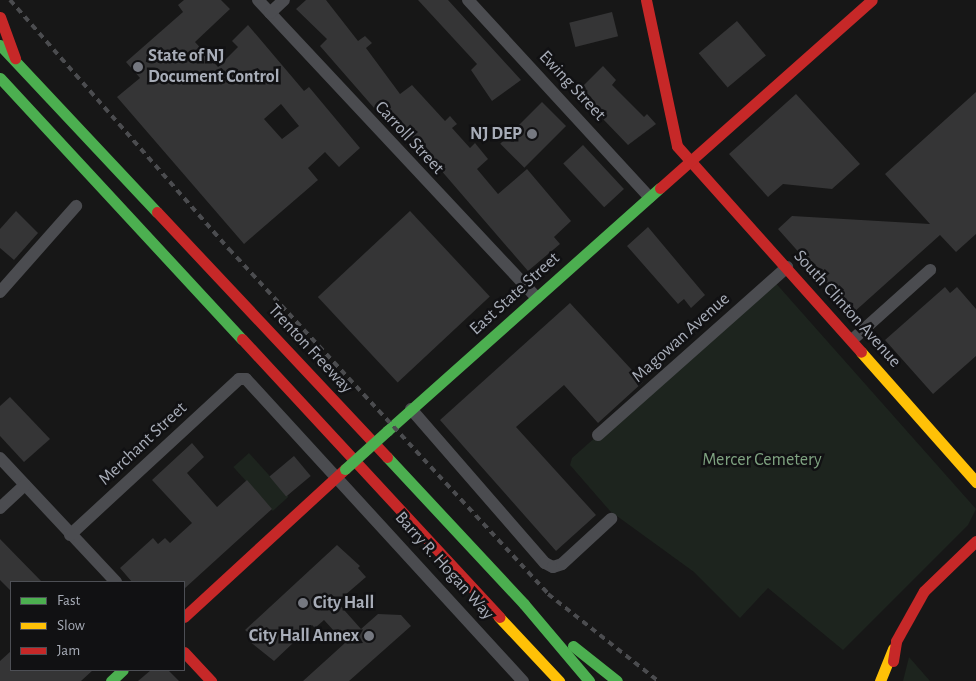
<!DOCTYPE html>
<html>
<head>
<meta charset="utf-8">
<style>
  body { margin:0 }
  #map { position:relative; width:976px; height:681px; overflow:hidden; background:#171717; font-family:"Alegreya Sans",sans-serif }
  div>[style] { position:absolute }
  .green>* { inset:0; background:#1d241e; transform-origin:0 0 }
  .building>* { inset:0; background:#353536; transform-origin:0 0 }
  .street>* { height:12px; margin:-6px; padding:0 6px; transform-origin:6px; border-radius:6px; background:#4b4c50 }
  .fast>* { height:11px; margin:-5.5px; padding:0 5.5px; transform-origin:5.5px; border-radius:5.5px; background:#4caf50 }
  .slow>* { height:11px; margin:-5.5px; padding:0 5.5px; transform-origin:5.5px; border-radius:5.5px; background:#ffc107 }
  .jam>* { height:11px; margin:-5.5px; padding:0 5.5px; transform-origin:5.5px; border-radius:5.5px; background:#c62828 }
  .rail>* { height:4px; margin-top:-2px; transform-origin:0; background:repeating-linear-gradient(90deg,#4b4c4f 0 6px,transparent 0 11px) }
  .fast-bridge>* { height:11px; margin:-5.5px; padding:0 5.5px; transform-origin:5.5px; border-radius:5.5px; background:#4caf50 }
  .dots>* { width:14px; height:14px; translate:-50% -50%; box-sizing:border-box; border:2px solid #111113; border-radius:50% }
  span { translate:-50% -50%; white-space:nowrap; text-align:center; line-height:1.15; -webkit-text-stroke:5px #111113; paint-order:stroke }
  .poi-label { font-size:18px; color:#a8adb8; font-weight:700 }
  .left { translate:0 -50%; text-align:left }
  .right { translate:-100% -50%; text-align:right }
  .street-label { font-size:18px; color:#a8adb8 }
  .park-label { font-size:18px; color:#7fa381 }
  .legend { position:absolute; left:10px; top:581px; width:175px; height:90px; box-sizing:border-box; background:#111113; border:1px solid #4d4f55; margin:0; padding:6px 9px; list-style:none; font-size:15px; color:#a8adb8 }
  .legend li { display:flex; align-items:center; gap:10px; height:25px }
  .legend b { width:25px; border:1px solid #4d4f55 }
</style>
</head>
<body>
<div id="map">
  <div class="green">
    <i style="clip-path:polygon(773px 280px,976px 509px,968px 525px,843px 650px,768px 588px,740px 618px,694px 572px,610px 511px,570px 465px,572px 458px)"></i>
    <i style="left:249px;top:453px;width:59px;height:21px;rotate:48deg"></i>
    <i style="clip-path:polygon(909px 657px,930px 681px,903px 681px)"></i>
  </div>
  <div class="building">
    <i style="clip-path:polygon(evenodd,184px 0,221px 0,230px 9px,195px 42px,218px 67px,238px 47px,232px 41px,248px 25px,304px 91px,309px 87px,360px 148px,339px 167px,325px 152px,308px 168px,318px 180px,244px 244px,117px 97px,140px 78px,126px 62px,183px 12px,178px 5px,184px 0,281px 104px,299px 126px,282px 139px,264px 119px,281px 104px)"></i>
    <i style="clip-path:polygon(306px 0,326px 0,358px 41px,365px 36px,372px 43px,366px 48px,400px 94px,412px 85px,445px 121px,450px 116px,457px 124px,452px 128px,470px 148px,475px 143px,488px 159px,477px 169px,498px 194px,527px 169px,571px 221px,554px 237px,560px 244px,528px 271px,383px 103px,375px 109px,320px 46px,327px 39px,296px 9px)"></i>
    <i style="clip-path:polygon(418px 0,448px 0,521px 80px,492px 101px,471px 70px,477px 64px)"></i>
    <i style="left:612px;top:12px;width:25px;height:44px;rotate:76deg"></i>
    <i style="left:737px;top:21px;width:45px;height:50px;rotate:50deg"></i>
    <i style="clip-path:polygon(603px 66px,616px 80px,612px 85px,644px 117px,647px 114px,656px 124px,628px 145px,577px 92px)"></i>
    <i style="clip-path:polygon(976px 92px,976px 234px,956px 252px,940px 235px,853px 313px,778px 229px,792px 216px,930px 224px,885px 174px)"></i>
    <i style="clip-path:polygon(796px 94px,860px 164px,832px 189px,783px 184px,768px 197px,729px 154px)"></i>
    <i style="left:542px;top:102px;width:34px;height:59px;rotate:45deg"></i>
    <i style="left:583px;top:145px;width:60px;height:27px;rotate:47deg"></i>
    <i style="clip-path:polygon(16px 211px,38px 233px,14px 260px,0 248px,0 229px)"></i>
    <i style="left:410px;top:211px;width:117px;height:126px;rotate:47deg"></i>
    <i style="clip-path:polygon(648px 227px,705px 295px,691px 308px,684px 299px,678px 304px,627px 246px)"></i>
    <i style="clip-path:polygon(945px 287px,950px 293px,957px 287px,976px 309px,976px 356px,933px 394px,885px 340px)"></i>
    <i style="clip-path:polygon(570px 303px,643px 382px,598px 423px,564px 385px,516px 427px,596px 515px,556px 551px,440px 420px)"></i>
    <i style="clip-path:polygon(10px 397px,50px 439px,24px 462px,0 436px,0 406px)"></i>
    <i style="clip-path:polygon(192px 443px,204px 457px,187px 473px,217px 507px,247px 480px,272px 509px,184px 589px,184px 582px,132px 582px,120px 568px,153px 538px,158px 544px,165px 538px,170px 543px,192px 523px,152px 480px)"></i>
    <i style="left:294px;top:456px;width:26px;height:32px;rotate:50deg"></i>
    <i style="clip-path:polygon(0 539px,42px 582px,11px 582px,11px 591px,0 580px)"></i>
    <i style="clip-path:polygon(337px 545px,360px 566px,358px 568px,366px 577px,337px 602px,361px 629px,378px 614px,401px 615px,411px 626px,349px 681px,303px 681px,345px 643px,324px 620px,315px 628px,312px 625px,274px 661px,249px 641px,253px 637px,245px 630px)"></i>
    <i style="clip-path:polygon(11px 651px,11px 670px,93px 670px,81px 681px,0 681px,0 661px)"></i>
    <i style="clip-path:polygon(151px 670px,168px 670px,179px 681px,138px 681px)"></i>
  </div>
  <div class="street">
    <i style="left:258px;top:0;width:408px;rotate:46.9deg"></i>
    <i style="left:468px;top:0;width:268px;rotate:47.4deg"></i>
    <i style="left:270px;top:13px;width:19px;rotate:-43deg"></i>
    <i style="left:0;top:292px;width:115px;rotate:-48.5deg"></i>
    <i style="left:852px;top:340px;width:105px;rotate:-41.9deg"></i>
    <i style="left:411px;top:409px;width:204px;rotate:49deg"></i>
    <i style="left:545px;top:563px;width:9px;rotate:27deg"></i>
    <i style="left:553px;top:567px;width:9px;rotate:-18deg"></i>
    <i style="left:562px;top:564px;width:67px;rotate:-42.6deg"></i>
    <i style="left:598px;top:435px;width:253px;rotate:-41.6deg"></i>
    <i style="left:0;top:458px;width:170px;rotate:46.9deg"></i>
    <i style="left:0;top:508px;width:34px;rotate:-43deg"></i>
    <i style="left:70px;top:535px;width:230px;rotate:-42.7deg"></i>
    <i style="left:239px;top:379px;width:7px"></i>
    <i style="left:246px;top:379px;width:410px;rotate:47.5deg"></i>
  </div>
  <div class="fast">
    <i style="left:0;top:45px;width:229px;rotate:46.8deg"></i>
    <i style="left:0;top:78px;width:356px;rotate:47.2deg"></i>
    <i style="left:387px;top:431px;width:365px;rotate:-41.7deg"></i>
    <i style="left:387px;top:457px;width:201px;rotate:47deg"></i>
    <i style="left:524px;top:604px;width:101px;rotate:49.8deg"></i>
    <i style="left:573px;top:646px;width:56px;rotate:38.5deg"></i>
    <i style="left:111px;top:681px;width:16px;rotate:-43deg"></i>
  </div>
  <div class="slow">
    <i style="left:861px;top:352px;width:174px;rotate:48.5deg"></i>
    <i style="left:499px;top:617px;width:88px;rotate:46.8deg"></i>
    <i style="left:880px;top:681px;width:35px;rotate:-68deg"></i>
  </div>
  <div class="jam">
    <i style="left:646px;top:0;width:149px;rotate:78deg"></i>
    <i style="left:677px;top:146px;width:276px;rotate:48.2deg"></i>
    <i style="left:0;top:17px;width:44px;rotate:69.9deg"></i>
    <i style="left:660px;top:188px;width:283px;rotate:-41.6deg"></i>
    <i style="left:157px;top:212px;width:336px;rotate:46.8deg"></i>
    <i style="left:242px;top:339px;width:379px;rotate:47.2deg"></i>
    <i style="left:184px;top:617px;width:219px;rotate:-42.6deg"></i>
    <i style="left:184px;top:652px;width:40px;rotate:47deg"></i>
    <i style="left:893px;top:661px;width:20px;rotate:-81deg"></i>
    <i style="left:896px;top:641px;width:57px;rotate:-60.8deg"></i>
    <i style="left:924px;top:591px;width:72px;rotate:-43.9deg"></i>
  </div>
  <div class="rail">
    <i style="left:10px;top:0;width:332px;rotate:48.7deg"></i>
    <i style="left:229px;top:249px;width:470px;rotate:47.2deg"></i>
    <i style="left:548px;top:594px;width:140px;rotate:38.3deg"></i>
  </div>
  <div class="fast-bridge">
    <i style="left:345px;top:469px;width:57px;rotate:-42.1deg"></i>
  </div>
  <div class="dots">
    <i style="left:138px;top:67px;background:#757880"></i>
    <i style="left:532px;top:134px;background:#757880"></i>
    <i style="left:303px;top:603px;background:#757880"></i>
    <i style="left:369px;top:636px;background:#757880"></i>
  </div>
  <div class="poi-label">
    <span class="left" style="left:148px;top:67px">State of NJ<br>Document Control</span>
    <span class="right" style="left:522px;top:134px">NJ DEP</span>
    <span class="left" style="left:313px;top:603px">City Hall</span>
    <span class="right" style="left:359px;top:636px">City Hall Annex</span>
  </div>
  <div class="street-label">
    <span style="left:572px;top:86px;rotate:47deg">Ewing Street</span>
    <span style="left:409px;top:138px;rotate:47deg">Carroll Street</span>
    <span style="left:515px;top:294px;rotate:-42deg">East State Street</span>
    <span style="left:847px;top:309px;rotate:48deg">South Clinton Avenue</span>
    <span style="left:681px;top:338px;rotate:-42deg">Magowan Avenue</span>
    <span style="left:310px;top:349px;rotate:47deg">Trenton Freeway</span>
    <span style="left:143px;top:444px;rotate:-43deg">Merchant Street</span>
    <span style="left:444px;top:566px;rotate:48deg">Barry R. Hogan Way</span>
  </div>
  <div class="park-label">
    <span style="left:762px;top:460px">Mercer Cemetery</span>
  </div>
  <ul class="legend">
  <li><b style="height:6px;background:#4caf50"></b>Fast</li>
  <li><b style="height:6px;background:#ffc107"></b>Slow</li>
  <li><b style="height:6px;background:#c62828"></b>Jam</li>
  </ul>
</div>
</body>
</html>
